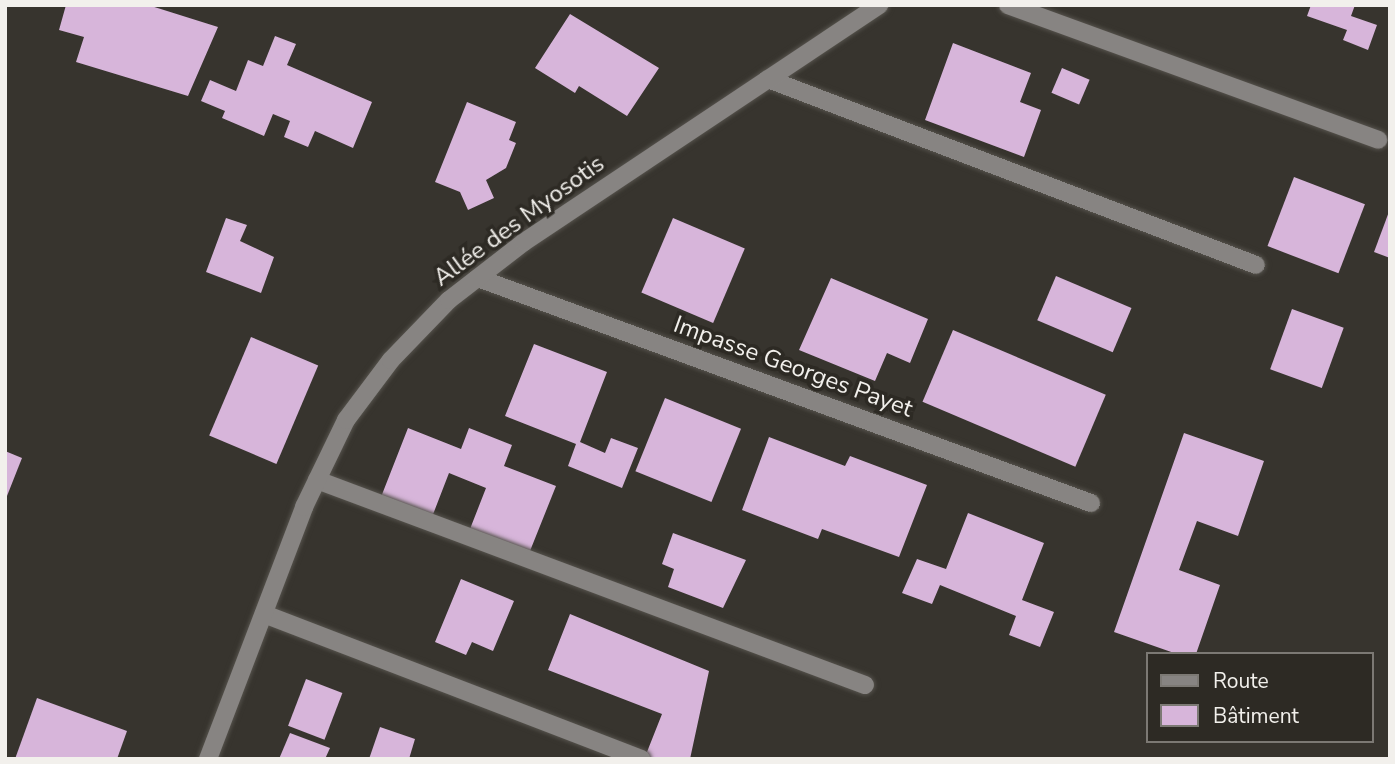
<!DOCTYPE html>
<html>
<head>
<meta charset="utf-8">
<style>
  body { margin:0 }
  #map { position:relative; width:1395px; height:764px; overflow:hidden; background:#37342e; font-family:"Nunito Sans",sans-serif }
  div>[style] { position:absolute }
  .building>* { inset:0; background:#d7b5da; transform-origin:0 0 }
  .roads { filter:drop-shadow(0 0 2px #55524c) drop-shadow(0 0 2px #55524c) }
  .minor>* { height:18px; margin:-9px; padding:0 9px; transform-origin:9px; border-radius:9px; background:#878482 }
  span { translate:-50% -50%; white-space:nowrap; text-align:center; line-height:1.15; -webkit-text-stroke:7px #2d2a24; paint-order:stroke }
  .street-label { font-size:24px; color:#f2f0ec }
  .frame { position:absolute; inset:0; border:7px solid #f2f0ec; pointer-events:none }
  .legend { position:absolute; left:1146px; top:652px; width:228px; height:91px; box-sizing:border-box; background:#2d2a24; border:2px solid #7c7974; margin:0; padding:9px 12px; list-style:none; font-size:21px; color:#f2f0ec }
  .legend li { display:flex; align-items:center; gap:14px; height:35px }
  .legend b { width:35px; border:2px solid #7c7974 }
</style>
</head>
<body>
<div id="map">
  <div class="building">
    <i style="clip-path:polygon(66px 5px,148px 5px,218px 27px,188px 96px,76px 62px,84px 37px,59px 30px)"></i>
    <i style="clip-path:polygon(1311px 5px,1355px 5px,1351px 16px,1377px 25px,1368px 50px,1343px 40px,1347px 30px,1307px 16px)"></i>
    <i style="clip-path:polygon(570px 14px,659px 68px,627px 116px,579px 86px,575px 93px,535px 68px)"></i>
    <i style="clip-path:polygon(275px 36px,296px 44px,287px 65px,372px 102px,353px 148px,315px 131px,308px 147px,284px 137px,290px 121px,273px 114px,264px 136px,222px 118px,225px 111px,201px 101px,210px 80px,236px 91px,248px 60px,263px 66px)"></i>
    <i style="clip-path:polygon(953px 43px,1031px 73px,1020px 102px,1041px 110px,1024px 157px,925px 120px)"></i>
    <i style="left:1062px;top:68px;width:30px;height:27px;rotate:23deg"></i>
    <i style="clip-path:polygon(467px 102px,516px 122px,509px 140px,516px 143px,506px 168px,486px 180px,494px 198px,468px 210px,460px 192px,435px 182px)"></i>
    <i style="left:1294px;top:177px;width:76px;height:74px;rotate:21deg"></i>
    <i style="clip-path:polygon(1390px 209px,1390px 258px,1374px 252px)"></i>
    <i style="clip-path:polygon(226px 218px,247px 225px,240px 241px,274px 257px,261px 293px,206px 272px)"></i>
    <i style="left:673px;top:218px;width:78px;height:81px;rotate:23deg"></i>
    <i style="left:1056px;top:276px;width:82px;height:48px;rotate:23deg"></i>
    <i style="clip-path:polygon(831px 278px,928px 319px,910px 363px,887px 353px,875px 381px,799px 350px)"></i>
    <i style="left:1292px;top:309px;width:55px;height:64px;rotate:20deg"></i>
    <i style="left:953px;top:330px;width:166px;height:78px;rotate:23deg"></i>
    <i style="left:251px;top:337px;width:73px;height:107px;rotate:23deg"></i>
    <i style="clip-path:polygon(534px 344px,607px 372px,580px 442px,605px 453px,611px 438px,638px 448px,622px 488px,568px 466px,576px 444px,505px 416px)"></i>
    <i style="left:665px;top:398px;width:82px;height:79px;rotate:22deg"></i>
    <i style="clip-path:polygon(408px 428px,461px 449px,469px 428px,512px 445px,504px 466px,556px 486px,530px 551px,470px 529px,486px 488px,449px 473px,432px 517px,381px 497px)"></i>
    <i style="clip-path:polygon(1184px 433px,1264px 461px,1238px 536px,1197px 521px,1179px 570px,1220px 585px,1196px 654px,1177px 654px,1114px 632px)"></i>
    <i style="clip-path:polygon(769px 437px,845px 466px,850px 456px,927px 485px,899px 557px,822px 529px,818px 539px,742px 510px)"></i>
    <i style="clip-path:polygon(5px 451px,22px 458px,5px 501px)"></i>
    <i style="clip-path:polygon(968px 513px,1044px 543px,1022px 600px,1054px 612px,1040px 647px,1009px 635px,1016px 616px,940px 585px,932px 604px,902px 593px,917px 559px,946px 569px)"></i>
    <i style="clip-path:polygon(673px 533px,746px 560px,723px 608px,668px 587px,674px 569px,662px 564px)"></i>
    <i style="clip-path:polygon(461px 579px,514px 601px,493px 651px,472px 642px,466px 655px,435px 642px)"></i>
    <i style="clip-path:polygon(570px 614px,709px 671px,690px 759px,645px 757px,662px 714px,548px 670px)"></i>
    <i style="left:306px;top:679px;width:39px;height:50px;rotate:21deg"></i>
    <i style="clip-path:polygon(37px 698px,127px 731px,117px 759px,15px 759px)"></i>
    <i style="clip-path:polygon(380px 727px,415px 739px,409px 759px,369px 759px)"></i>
    <i style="clip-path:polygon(290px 733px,330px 748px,325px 759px,279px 759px)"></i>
  </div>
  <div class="roads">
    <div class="minor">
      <i style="left:1008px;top:5px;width:394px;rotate:20deg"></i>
      <i style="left:768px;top:79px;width:522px;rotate:20.86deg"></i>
      <i style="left:478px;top:278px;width:653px;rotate:20.16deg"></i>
      <i style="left:317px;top:480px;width:585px;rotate:20.51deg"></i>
      <i style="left:264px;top:614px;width:404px;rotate:21deg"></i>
      <i style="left:208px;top:759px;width:270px;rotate:-69.1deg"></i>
      <i style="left:304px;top:507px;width:97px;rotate:-64.2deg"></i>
      <i style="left:346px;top:420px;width:75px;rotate:-53.1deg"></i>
      <i style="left:391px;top:360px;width:83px;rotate:-46deg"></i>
      <i style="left:449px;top:300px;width:95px;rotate:-37.7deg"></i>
      <i style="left:524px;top:242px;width:427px;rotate:-33.7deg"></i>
    </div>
  </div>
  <div class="street-label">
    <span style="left:519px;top:221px;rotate:-36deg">Allée des Myosotis</span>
    <span style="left:793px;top:367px;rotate:20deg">Impasse Georges Payet</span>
  </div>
  <div class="frame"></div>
  <ul class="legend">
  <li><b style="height:9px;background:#878482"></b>Route</li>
  <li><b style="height:19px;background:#d7b5da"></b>Bâtiment</li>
  </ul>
</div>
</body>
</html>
